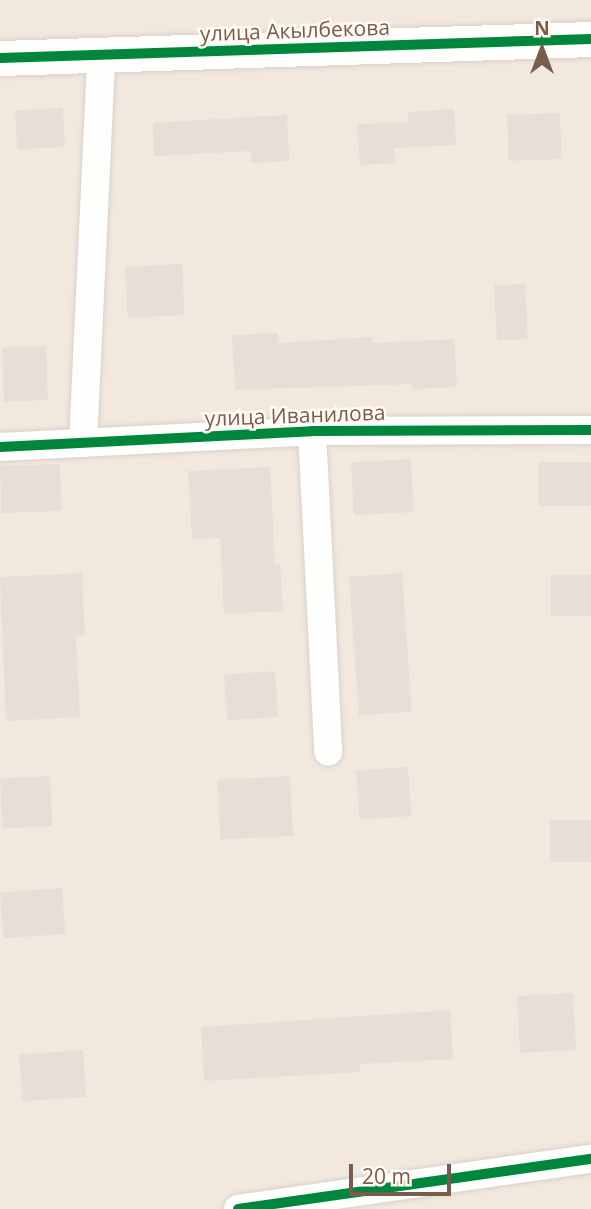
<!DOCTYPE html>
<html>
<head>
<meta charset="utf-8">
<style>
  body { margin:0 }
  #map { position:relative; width:591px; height:1209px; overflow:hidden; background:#f9f5f0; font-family:"Open Sans",sans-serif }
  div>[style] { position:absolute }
  .residential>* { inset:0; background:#f2e8de; transform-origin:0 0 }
  .building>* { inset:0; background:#e6ded7; transform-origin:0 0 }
  .roads { filter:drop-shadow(0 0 2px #d7d1cb) drop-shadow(0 0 2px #d7d1cb) }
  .minor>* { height:28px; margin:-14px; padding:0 14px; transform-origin:14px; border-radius:14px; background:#fefefd }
  .tertiary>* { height:35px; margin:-17.5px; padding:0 17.5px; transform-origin:17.5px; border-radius:17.5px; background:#fefefd }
  .cycleway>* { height:10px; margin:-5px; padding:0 5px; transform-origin:5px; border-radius:5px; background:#00873e }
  span { translate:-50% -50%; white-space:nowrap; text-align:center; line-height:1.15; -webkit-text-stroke:5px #fffaf3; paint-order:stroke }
  .street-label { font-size:21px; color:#7a5c4d }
  .north { position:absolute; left:507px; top:14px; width:70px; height:70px; -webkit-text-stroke:5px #fffaf3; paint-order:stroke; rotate:0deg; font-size:19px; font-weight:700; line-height:28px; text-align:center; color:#7a5c4d }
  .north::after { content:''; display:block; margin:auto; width:24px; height:32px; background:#7a5c4d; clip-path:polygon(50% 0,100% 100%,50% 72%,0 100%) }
  .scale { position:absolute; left:349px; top:1164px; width:102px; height:32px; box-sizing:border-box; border:4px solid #7a5c4d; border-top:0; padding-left:9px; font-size:21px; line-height:24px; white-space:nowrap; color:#7a5c4d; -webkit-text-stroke:5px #fffaf3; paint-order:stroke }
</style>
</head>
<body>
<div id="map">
  <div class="residential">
    <i style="left:0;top:0;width:591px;height:1209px"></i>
  </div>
  <div class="building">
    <i style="left:63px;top:108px;width:39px;height:48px;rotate:87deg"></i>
    <i style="clip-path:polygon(454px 109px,456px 145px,394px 148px,395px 163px,360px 165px,357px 124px,408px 122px,408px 112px)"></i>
    <i style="left:560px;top:113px;width:46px;height:53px;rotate:88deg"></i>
    <i style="clip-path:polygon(287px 115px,289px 161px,251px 163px,251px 151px,154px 156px,153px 123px)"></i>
    <i style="left:182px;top:264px;width:51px;height:57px;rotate:87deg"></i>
    <i style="left:525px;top:284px;width:55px;height:31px;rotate:87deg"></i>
    <i style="clip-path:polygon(278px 333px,278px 343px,372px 337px,373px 343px,454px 339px,457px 387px,412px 389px,412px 384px,235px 390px,232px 335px)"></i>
    <i style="left:46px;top:346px;width:54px;height:44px;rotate:88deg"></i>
    <i style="left:411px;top:459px;width:53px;height:60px;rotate:87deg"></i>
    <i style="left:591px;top:462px;width:44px;height:53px;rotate:90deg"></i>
    <i style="left:60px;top:464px;width:47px;height:60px;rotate:88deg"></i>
    <i style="clip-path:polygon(270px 467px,275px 565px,280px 564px,283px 611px,224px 614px,220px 538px,192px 539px,188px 471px)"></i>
    <i style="clip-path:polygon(82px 573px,85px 635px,76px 636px,80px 717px,6px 721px,0 577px)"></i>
    <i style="left:402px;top:573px;width:139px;height:53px;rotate:86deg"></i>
    <i style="left:591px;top:575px;width:41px;height:40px;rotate:90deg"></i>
    <i style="left:275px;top:671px;width:46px;height:51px;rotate:86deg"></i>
    <i style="left:408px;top:767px;width:49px;height:52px;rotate:86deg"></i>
    <i style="left:50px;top:776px;width:50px;height:50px;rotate:87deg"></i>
    <i style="left:290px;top:776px;width:60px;height:73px;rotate:87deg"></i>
    <i style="left:591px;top:820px;width:42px;height:41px;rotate:90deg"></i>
    <i style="left:62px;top:888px;width:46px;height:62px;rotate:86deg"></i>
    <i style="left:573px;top:993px;width:57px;height:56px;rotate:87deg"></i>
    <i style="clip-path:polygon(450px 1010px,453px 1059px,360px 1064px,360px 1072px,204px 1081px,201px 1027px)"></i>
    <i style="left:83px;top:1050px;width:47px;height:64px;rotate:86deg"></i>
  </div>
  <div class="roads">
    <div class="minor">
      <i style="left:312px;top:431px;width:321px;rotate:87.1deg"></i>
      <i style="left:83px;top:443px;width:387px;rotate:-87.3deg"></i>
      <i style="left:0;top:447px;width:312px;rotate:-2.9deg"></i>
      <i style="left:312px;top:431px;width:279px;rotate:-0.2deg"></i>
      <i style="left:238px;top:1209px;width:357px;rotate:-8.1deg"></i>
    </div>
    <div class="tertiary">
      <i style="left:0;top:58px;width:591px;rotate:-1.84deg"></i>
    </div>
  </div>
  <div class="cycleway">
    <i style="left:0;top:58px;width:591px;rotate:-1.84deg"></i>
    <i style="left:0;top:447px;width:312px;rotate:-2.9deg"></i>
    <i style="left:312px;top:431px;width:279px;rotate:-0.2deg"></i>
    <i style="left:238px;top:1209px;width:357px;rotate:-8.1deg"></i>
  </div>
  <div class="street-label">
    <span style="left:295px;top:30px;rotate:-2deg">улица Акылбекова</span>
    <span style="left:295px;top:415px;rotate:-2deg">улица Иванилова</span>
  </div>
  <div class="north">N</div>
  <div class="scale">20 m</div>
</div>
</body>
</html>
